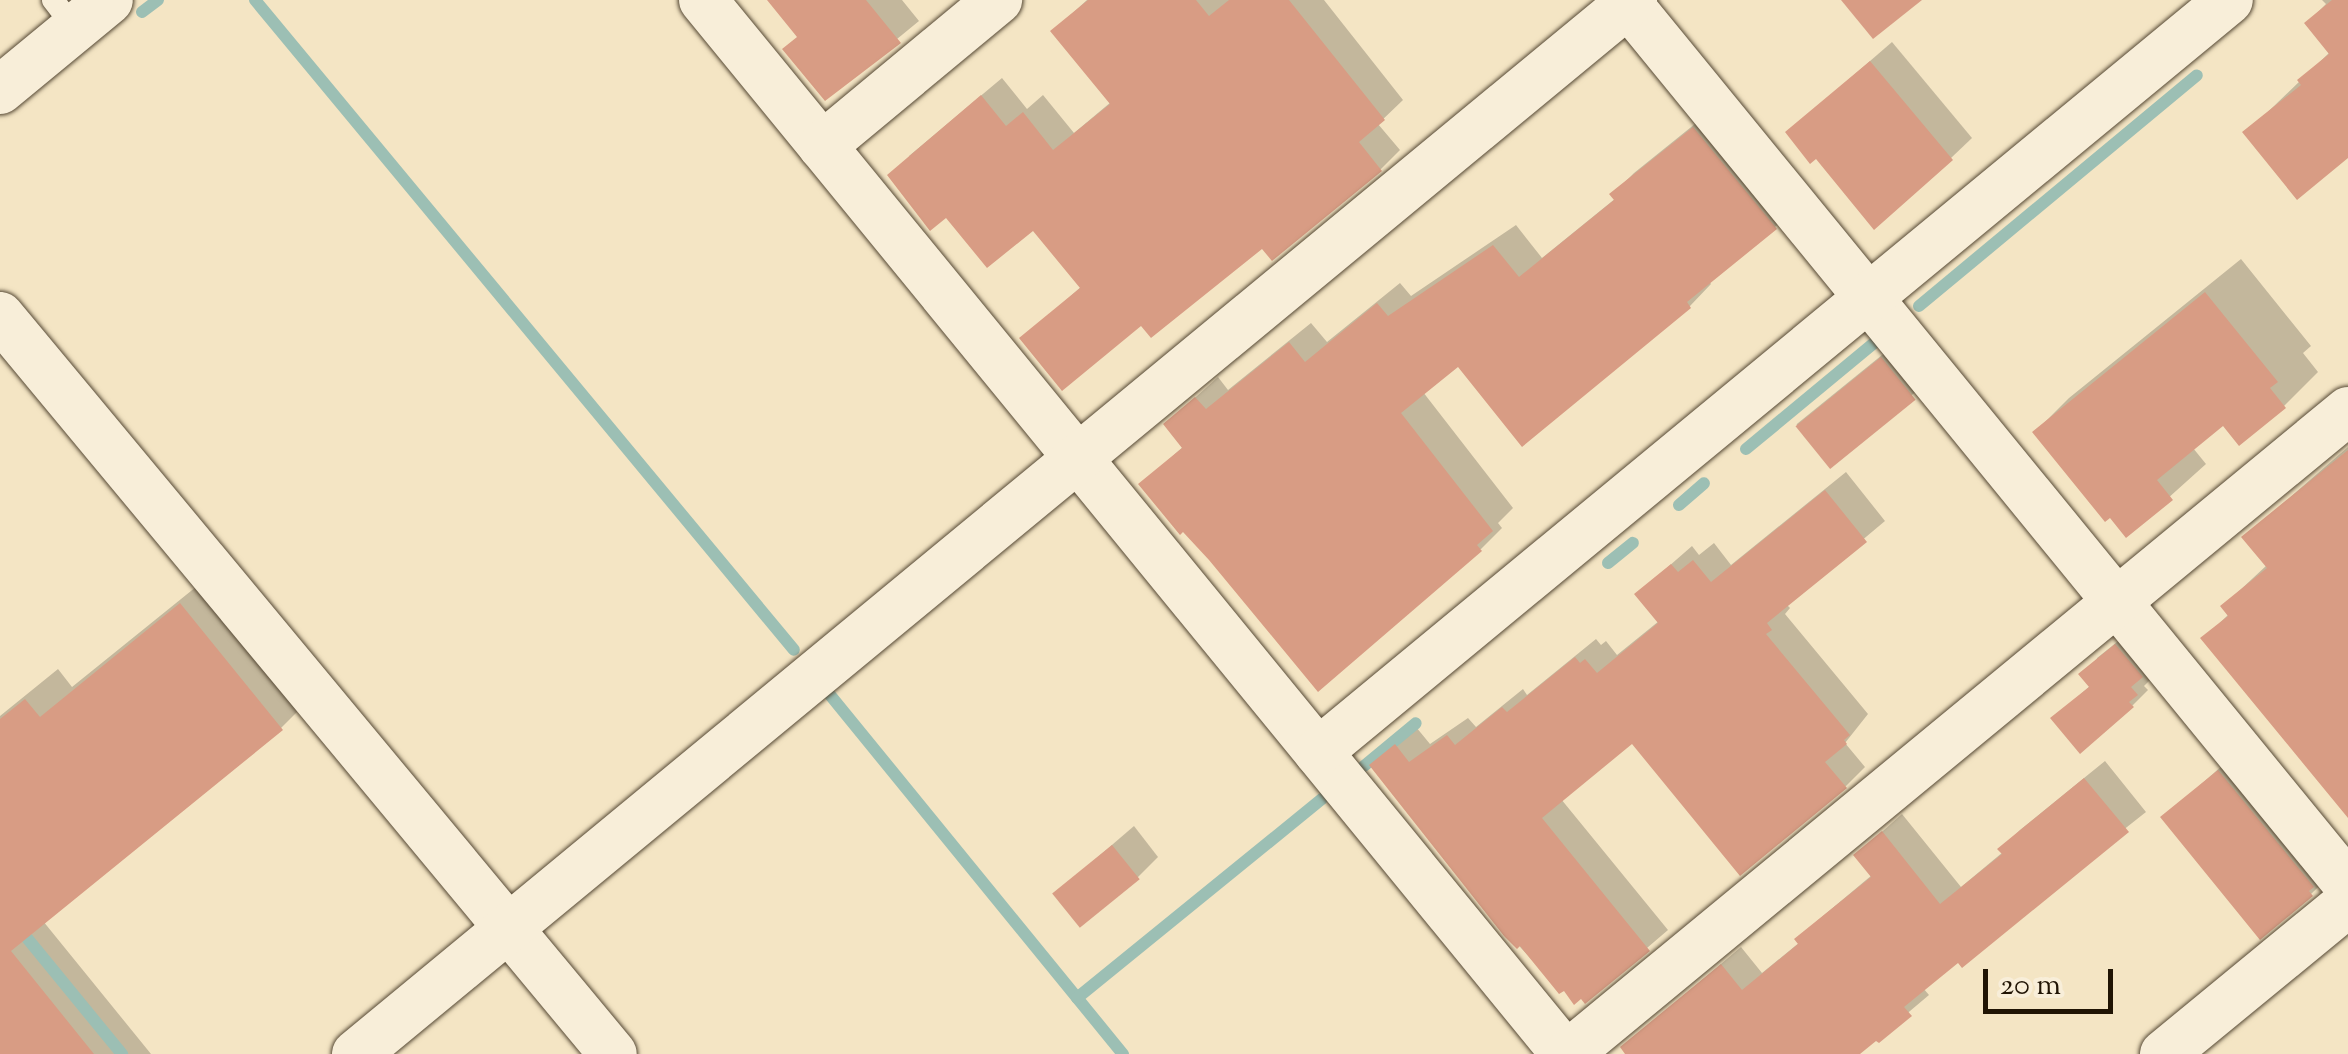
<!DOCTYPE html>
<html>
<head>
<meta charset="utf-8">
<style>
  body { margin:0 }
  #map { position:relative; width:2348px; height:1054px; overflow:hidden; background:#f4e5c4; font-family:"Sorts Mill Goudy",serif }
  div>[style] { position:absolute }
  .shadow>* { inset:0; background:#0003; transform-origin:0 0 }
  .stream>* { height:12px; margin:-6px; padding:0 6px; transform-origin:6px; border-radius:6px; background:#9cbfb4 }
  .building>* { inset:0; background:#d89c84; transform-origin:0 0 }
  .roads { filter:drop-shadow(0 0 2px #554834) drop-shadow(0 0 2px #554834) }
  .lane>* { height:22px; margin:-11px; padding:0 11px; transform-origin:11px; border-radius:11px; background:#f8eed9 }
  .street>* { height:48px; margin:-24px; padding:0 24px; transform-origin:24px; border-radius:24px; background:#f8eed9 }
  span { translate:-50% -50%; white-space:nowrap; text-align:center; line-height:1.15; -webkit-text-stroke:8px #f8eed9; paint-order:stroke }
  .scale { position:absolute; left:1983px; top:969px; width:130px; height:45px; box-sizing:border-box; border:5px solid #201404; border-top:0; padding-left:12px; font-size:30px; line-height:35px; white-space:nowrap; color:#201404; -webkit-text-stroke:8px #f8eed9; paint-order:stroke }
</style>
</head>
<body>
<div id="map">
  <div class="shadow">
    <i style="clip-path:polygon(772px 0,902px 0,919px 21px,825px 98px,799px 35px)"></i>
    <i style="clip-path:polygon(1087px 0,1324px 0,1403px 100px,1378px 124px,1400px 150px,1381px 169px,1142px 323px,1023px 338px,1082px 286px,1034px 227px,909px 156px,1002px 78px,1027px 109px,1043px 95px,1074px 133px,1111px 102px,1053px 31px)"></i>
    <i style="clip-path:polygon(2322px 0,2348px 0,2348px 155px,2246px 133px,2330px 52px,2307px 23px,2326px 4px)"></i>
    <i style="clip-path:polygon(1892px 42px,1972px 138px,1951px 158px,1817px 155px,1788px 132px)"></i>
    <i style="clip-path:polygon(1716px 107px,1797px 206px,1775px 227px,1709px 281px,1711px 284px,1690px 306px,1523px 444px,1458px 364px,1423px 392px,1513px 508px,1498px 523px,1502px 528px,1481px 549px,1211px 558px,1141px 484px,1184px 446px,1166px 424px,1218px 377px,1228px 390px,1311px 323px,1327px 342px,1400px 283px,1411px 296px,1516px 225px,1542px 258px,1616px 198px,1613px 194px,1634px 173px)"></i>
    <i style="clip-path:polygon(2241px 259px,2311px 346px,2303px 353px,2318px 372px,2284px 406px,2224px 423px,2193px 448px,2206px 464px,2127px 535px,2035px 432px,2069px 398px)"></i>
    <i style="left:1903px;top:338px;width:50px;height:137px;rotate:51deg"></i>
    <i style="clip-path:polygon(2348px 447px,2348px 796px,2204px 638px,2229px 614px,2223px 606px,2267px 565px,2244px 537px)"></i>
    <i style="clip-path:polygon(1846px 472px,1885px 521px,1786px 604px,1790px 608px,1785px 614px,1868px 714px,1845px 743px,1865px 767px,1845px 787px,1632px 740px,1561px 799px,1668px 930px,1585px 1001px,1564px 988px,1560px 991px,1482px 905px,1372px 765px,1416px 727px,1430px 744px,1468px 718px,1476px 727px,1523px 689px,1527px 695px,1596px 639px,1601px 645px,1606px 641px,1617px 655px,1659px 621px,1637px 594px,1692px 546px,1699px 555px,1714px 543px,1731px 565px)"></i>
    <i style="clip-path:polygon(212px 574px,312px 697px,281px 728px,43px 921px,151px 1054px,0 1054px,0 716px,58px 669px,72px 687px)"></i>
    <i style="clip-path:polygon(2132px 630px,2152px 678px,2144px 686px,2148px 690px,2132px 706px,2054px 718px,2091px 685px,2097px 658px)"></i>
    <i style="clip-path:polygon(2249px 742px,2341px 865px,2311px 894px,2164px 817px)"></i>
    <i style="clip-path:polygon(2105px 761px,2146px 812px,1923px 988px,1929px 995px,1859px 1054px,1628px 1054px,1623px 1047px,1741px 947px,1762px 973px,1800px 942px,1798px 940px,1817px 921px,1872px 875px,1856px 855px,1902px 814px,1961px 887px,2003px 852px,2001px 849px,2020px 830px)"></i>
    <i style="clip-path:polygon(1134px 826px,1158px 857px,1138px 877px,1056px 893px)"></i>
  </div>
  <div class="stream">
    <i style="left:255px;top:0;width:844px;rotate:50.33deg"></i>
    <i style="left:142px;top:12px;width:20px;rotate:-37deg"></i>
    <i style="left:1919px;top:306px;width:361px;rotate:-39.7deg"></i>
    <i style="left:1746px;top:449px;width:173px;rotate:-39.6deg"></i>
    <i style="left:1679px;top:505px;width:33px;rotate:-41deg"></i>
    <i style="left:1608px;top:563px;width:32px;rotate:-39deg"></i>
    <i style="left:826px;top:690px;width:470px;rotate:50.8deg"></i>
    <i style="left:1364px;top:766px;width:67px;rotate:-39.6deg"></i>
    <i style="left:0;top:905px;width:193px;rotate:50.7deg"></i>
    <i style="left:1077px;top:998px;width:316px;rotate:-39.1deg"></i>
  </div>
  <div class="building">
    <i style="clip-path:polygon(767px 0,866px 0,901px 43px,825px 101px,782px 49px,797px 37px)"></i>
    <i style="clip-path:polygon(1088px 0,1196px 0,1209px 16px,1229px 0,1289px 0,1385px 120px,1359px 142px,1382px 171px,1272px 261px,1262px 249px,1151px 338px,1141px 326px,1062px 391px,1019px 338px,1080px 288px,1033px 231px,987px 268px,946px 218px,930px 231px,887px 175px,981px 95px,1006px 126px,1023px 112px,1053px 150px,1110px 104px,1050px 31px)"></i>
    <i style="clip-path:polygon(1841px 0,1922px 0,1873px 39px)"></i>
    <i style="clip-path:polygon(2332px 0,2348px 0,2348px 158px,2297px 200px,2242px 132px,2301px 85px,2297px 80px,2329px 54px,2304px 23px)"></i>
    <i style="clip-path:polygon(1870px 61px,1953px 160px,1874px 230px,1816px 159px,1810px 164px,1785px 132px)"></i>
    <i style="clip-path:polygon(1693px 127px,1777px 229px,1687px 302px,1691px 308px,1522px 447px,1458px 367px,1401px 413px,1493px 531px,1477px 545px,1482px 551px,1318px 692px,1209px 560px,1183px 532px,1180px 535px,1138px 484px,1182px 448px,1163px 424px,1195px 397px,1206px 409px,1289px 342px,1305px 362px,1377px 303px,1388px 316px,1493px 245px,1519px 277px,1614px 200px,1609px 194px)"></i>
    <i style="clip-path:polygon(2205px 292px,2278px 382px,2270px 388px,2286px 408px,2239px 446px,2223px 426px,2157px 480px,2173px 500px,2126px 538px,2110px 518px,2105px 522px,2032px 432px)"></i>
    <i style="left:1881px;top:357px;width:55px;height:110px;rotate:51deg"></i>
    <i style="clip-path:polygon(2348px 450px,2348px 818px,2200px 638px,2228px 616px,2220px 606px,2267px 568px,2241px 537px)"></i>
    <i style="clip-path:polygon(1825px 490px,1867px 542px,1767px 623px,1772px 630px,1766px 634px,1850px 735px,1844px 740px,1847px 744px,1825px 762px,1847px 788px,1740px 876px,1632px 744px,1542px 818px,1650px 951px,1585px 1004px,1581px 999px,1574px 1005px,1564px 991px,1559px 994px,1520px 946px,1517px 949px,1504px 936px,1369px 765px,1395px 744px,1409px 762px,1447px 735px,1455px 745px,1502px 707px,1507px 712px,1575px 657px,1580px 663px,1585px 659px,1597px 673px,1658px 623px,1634px 594px,1671px 564px,1678px 572px,1693px 560px,1711px 582px)"></i>
    <i style="clip-path:polygon(180px 603px,283px 730px,11px 951px,94px 1054px,0 1054px,0 719px,25px 699px,40px 717px)"></i>
    <i style="clip-path:polygon(2115px 644px,2143px 677px,2131px 687px,2138px 695px,2129px 702px,2134px 707px,2080px 754px,2050px 718px,2089px 687px,2078px 674px)"></i>
    <i style="clip-path:polygon(2218px 770px,2314px 887px,2309px 891px,2313px 896px,2260px 940px,2160px 817px)"></i>
    <i style="clip-path:polygon(2084px 778px,2129px 832px,1962px 968px,1958px 963px,1904px 1007px,1912px 1016px,1879px 1043px,1876px 1041px,1860px 1054px,1625px 1054px,1620px 1047px,1721px 964px,1742px 990px,1798px 944px,1794px 939px,1871px 877px,1853px 855px,1882px 831px,1940px 904px,2002px 854px,1997px 849px)"></i>
    <i style="left:1112px;top:845px;width:44px;height:77px;rotate:51deg"></i>
  </div>
  <div class="roads">
    <div class="lane">
      <i style="left:53px;top:0;width:36px;rotate:52deg"></i>
    </div>
    <div class="street">
      <i style="left:703px;top:0;width:1362px;rotate:50.72deg"></i>
      <i style="left:1625px;top:0;width:1143px;rotate:50.75deg"></i>
      <i style="left:0;top:90px;width:141px;rotate:-39.5deg"></i>
      <i style="left:822px;top:146px;width:229px;rotate:-39.7deg"></i>
      <i style="left:0;top:316px;width:959px;rotate:50.29deg"></i>
      <i style="left:1318px;top:752px;width:1181px;rotate:-39.54deg"></i>
      <i style="left:356px;top:1054px;width:1656px;rotate:-39.54deg"></i>
      <i style="left:1568px;top:1054px;width:1011px;rotate:-39.5deg"></i>
      <i style="left:2164px;top:1054px;width:238px;rotate:-39.4deg"></i>
    </div>
  </div>
  <div class="scale">20 m</div>
</div>
</body>
</html>
